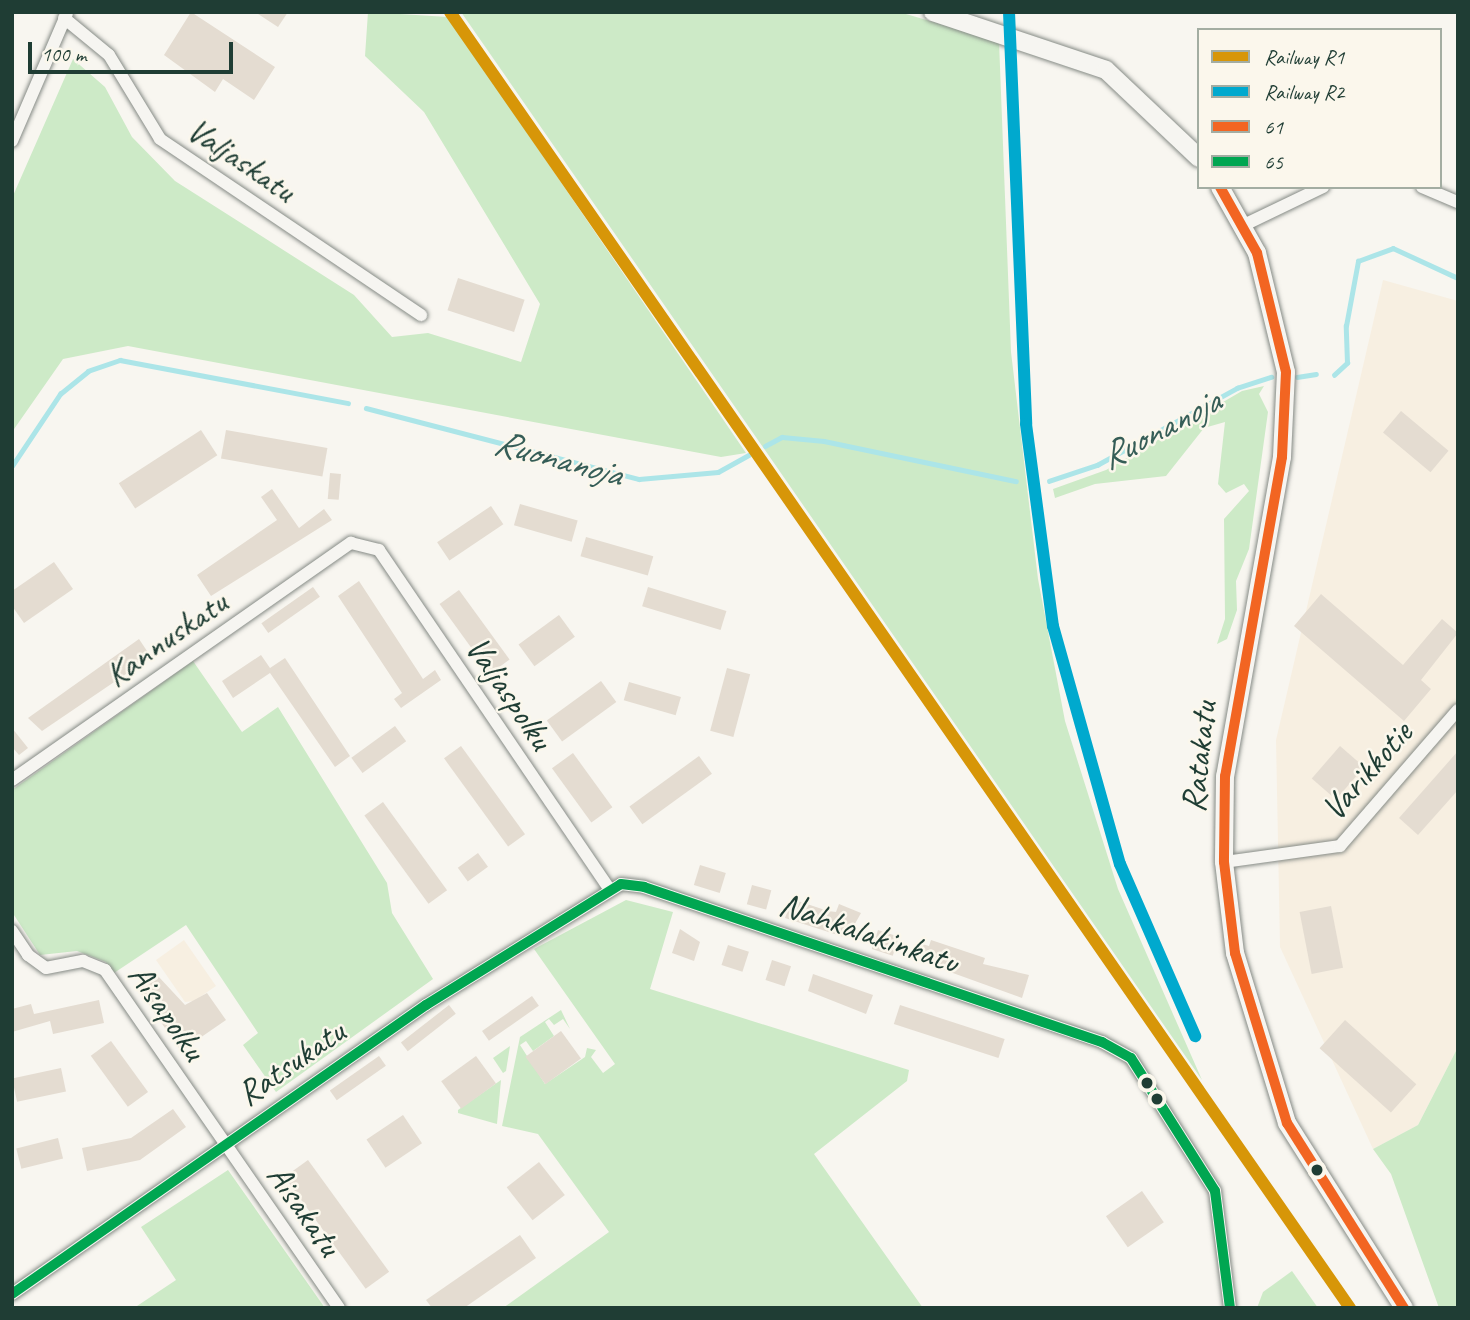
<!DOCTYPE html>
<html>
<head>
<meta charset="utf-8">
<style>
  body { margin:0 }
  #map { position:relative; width:1470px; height:1320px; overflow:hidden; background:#f8f6f0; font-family:Caveat,sans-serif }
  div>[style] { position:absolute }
  .built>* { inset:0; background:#f7efe1 }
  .green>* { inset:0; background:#cdeac7 }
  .stream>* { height:4.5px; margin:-2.25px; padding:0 2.25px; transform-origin:2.25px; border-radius:2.25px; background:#ace5e8 }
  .building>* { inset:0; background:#e4dcd1; transform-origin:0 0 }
  .roads { filter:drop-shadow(0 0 2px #868b86) drop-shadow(0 0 2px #868b86) }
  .street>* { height:12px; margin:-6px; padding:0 6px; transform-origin:6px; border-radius:6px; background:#f6f5f1 }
  .secondary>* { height:18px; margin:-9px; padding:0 9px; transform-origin:9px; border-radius:9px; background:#f6f5f1 }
  .bus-1>* { height:10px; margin:-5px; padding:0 5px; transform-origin:5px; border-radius:5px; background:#f26522 }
  .bus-2>* { height:10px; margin:-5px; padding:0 5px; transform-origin:5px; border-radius:5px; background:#00a651 }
  .rail-1>* { height:12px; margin:-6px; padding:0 6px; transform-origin:6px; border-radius:6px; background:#d79608 }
  .rail-2>* { height:12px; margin:-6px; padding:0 6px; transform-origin:6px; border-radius:6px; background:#00a9ce }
  .dots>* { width:19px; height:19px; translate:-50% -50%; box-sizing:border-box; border:4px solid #fbf7ec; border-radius:50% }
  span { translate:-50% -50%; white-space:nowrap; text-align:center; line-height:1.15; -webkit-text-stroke:5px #fbf7ec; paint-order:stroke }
  .street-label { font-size:35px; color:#1f3d34 }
  .water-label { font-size:37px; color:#355d57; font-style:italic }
  .frame { position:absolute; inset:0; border:14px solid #1f3d34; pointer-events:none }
  .legend { position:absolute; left:1197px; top:28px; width:245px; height:161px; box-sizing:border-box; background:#fbf7ec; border:2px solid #a3ada2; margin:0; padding:9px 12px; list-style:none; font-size:21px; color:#1f3d34 }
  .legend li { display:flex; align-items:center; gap:14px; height:35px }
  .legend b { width:35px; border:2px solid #a3ada2 }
  .scale { position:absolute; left:28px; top:42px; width:205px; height:32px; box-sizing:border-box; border:4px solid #1f3d34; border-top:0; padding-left:9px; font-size:21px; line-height:24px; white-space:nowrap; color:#1f3d34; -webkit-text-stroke:5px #fbf7ec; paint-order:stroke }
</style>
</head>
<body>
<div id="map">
  <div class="built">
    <i style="clip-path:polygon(1383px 280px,1458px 301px,1458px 1047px,1418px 1125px,1373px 1149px,1280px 947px,1276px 740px)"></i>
    <i style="clip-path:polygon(184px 940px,216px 986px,194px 1001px,185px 1002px,156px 960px)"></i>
  </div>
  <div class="green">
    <i style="clip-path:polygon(368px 12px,448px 17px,746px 453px,721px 457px,128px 346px,63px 359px,12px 432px,12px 198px,73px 59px,105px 87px,132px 137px,175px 181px,354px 295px,392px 337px,428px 333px,521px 362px,540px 304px,424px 112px,365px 56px)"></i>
    <i style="clip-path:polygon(461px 12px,899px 12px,999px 41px,1011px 352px,1038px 579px,1065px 721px,1118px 889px,1202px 1080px)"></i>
    <i style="clip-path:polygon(1264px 386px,1259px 394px,1268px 412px,1249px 549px,1236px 581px,1237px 610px,1227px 639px,1217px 644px,1225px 619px,1224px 519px,1249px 491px,1244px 484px,1226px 493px,1218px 484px,1225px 422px,1204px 428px,1166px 476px,1095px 484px,1055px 498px,1053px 489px,1106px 470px,1242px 391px)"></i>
    <i style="clip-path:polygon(193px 661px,242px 732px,278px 707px,387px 883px,392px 913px,433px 979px,276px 1092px,243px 1045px,258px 1033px,186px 925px,114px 973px,106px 962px,77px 951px,40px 955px,12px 912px,12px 790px)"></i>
    <i style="clip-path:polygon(626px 900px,673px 912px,650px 989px,909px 1070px,907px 1081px,814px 1154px,923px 1308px,503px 1308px,609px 1232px,538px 1134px,502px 1126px,520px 1037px,561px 1010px,570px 1029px,563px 1019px,554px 1025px,549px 1019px,545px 1022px,554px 1036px,533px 1051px,526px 1041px,520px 1045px,545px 1084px,585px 1057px,587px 1048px,596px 1050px,591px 1057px,603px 1073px,615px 1064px,534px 949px)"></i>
    <i style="clip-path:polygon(510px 1046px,506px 1071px,503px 1073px,493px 1058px)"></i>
    <i style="clip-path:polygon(1458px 1047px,1458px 1308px,1439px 1308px,1391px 1174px,1373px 1149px,1418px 1125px)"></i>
    <i style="clip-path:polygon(501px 1080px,497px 1124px,458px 1113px,458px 1110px)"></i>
    <i style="clip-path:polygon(228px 1170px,325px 1308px,134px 1308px,176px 1280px,141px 1227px)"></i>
    <i style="clip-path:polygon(1292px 1271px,1318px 1308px,1257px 1308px,1263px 1292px)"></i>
  </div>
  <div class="stream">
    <i style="left:1334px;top:375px;width:18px;rotate:-43deg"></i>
    <i style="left:1347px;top:363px;width:37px;rotate:-92deg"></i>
    <i style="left:1346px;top:326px;width:66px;rotate:-79.5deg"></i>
    <i style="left:1358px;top:261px;width:37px;rotate:-20deg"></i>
    <i style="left:1393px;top:248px;width:72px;rotate:24.8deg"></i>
    <i style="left:1297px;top:377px;width:19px;rotate:-9deg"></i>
    <i style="left:366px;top:408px;width:282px;rotate:14.6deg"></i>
    <i style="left:639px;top:479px;width:79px;rotate:-5.1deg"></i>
    <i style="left:718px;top:472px;width:35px;rotate:-29deg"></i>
    <i style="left:765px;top:446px;width:19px;rotate:-28deg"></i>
    <i style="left:782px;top:437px;width:42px;rotate:5.4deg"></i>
    <i style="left:824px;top:441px;width:196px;rotate:11.8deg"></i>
    <i style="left:12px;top:466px;width:87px;rotate:-56.3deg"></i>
    <i style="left:60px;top:394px;width:36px;rotate:-39deg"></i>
    <i style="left:88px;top:371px;width:34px;rotate:-19deg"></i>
    <i style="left:120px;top:360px;width:232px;rotate:10.7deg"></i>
    <i style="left:1049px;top:481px;width:51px;rotate:-18.4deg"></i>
    <i style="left:1097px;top:465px;width:160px;rotate:-28.8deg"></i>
    <i style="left:1237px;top:388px;width:36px;rotate:-18deg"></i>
  </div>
  <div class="building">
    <i style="clip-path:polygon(191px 12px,275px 67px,254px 100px,223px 79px,215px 92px,164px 55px)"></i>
    <i style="clip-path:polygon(255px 12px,288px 12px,278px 27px)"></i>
    <i style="left:458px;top:278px;width:70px;height:34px;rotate:18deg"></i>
    <i style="left:1401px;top:411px;width:62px;height:28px;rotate:40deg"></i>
    <i style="left:201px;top:430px;width:30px;height:98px;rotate:57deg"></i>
    <i style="left:226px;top:430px;width:103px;height:29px;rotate:10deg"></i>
    <i style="left:330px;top:473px;width:11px;height:26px;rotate:5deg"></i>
    <i style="clip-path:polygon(272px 489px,299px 528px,324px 509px,332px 520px,211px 596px,197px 575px,277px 520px,261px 497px)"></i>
    <i style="left:520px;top:504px;width:60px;height:22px;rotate:16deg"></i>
    <i style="left:491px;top:506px;width:22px;height:65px;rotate:56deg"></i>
    <i style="left:586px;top:537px;width:70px;height:20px;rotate:16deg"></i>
    <i style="clip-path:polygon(54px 562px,73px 589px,24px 623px,12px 606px,12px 591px)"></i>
    <i style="clip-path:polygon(359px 581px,423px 679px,435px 670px,441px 680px,401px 708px,394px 699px,402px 693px,338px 596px)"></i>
    <i style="left:313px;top:587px;width:12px;height:63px;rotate:55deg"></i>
    <i style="left:648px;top:587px;width:82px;height:20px;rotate:17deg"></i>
    <i style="left:459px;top:590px;width:86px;height:24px;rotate:54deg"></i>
    <i style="clip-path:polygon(1321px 594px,1403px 665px,1442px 619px,1458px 633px,1421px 680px,1431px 689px,1404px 721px,1294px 626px)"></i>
    <i style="left:559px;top:615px;width:27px;height:50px;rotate:54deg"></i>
    <i style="clip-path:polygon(139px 639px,151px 657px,42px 731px,28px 718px)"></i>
    <i style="clip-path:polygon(261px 655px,270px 668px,285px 658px,350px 756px,335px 767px,270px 673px,233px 698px,222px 681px)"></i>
    <i style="left:727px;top:668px;width:24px;height:65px;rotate:15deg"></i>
    <i style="left:601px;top:681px;width:26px;height:67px;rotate:54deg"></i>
    <i style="left:629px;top:682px;width:54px;height:19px;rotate:16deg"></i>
    <i style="left:395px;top:726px;width:19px;height:54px;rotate:54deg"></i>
    <i style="clip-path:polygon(12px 728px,28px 748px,19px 755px,12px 747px)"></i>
    <i style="left:461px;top:746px;width:109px;height:21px;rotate:54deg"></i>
    <i style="left:1340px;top:746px;width:32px;height:43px;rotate:41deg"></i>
    <i style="clip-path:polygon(1458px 751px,1458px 790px,1418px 835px,1399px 818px)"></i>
    <i style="left:573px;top:753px;width:67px;height:26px;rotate:54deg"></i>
    <i style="left:699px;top:756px;width:22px;height:86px;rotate:54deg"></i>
    <i style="left:383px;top:802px;width:109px;height:23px;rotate:54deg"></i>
    <i style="left:478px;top:853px;width:17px;height:25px;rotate:54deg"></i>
    <i style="left:700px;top:865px;width:27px;height:21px;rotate:17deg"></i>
    <i style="left:752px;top:885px;width:20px;height:20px;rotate:15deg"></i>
    <i style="clip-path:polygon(792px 899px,828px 911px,836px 912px,839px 904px,861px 913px,847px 938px,785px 918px)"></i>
    <i style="left:1331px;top:906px;width:63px;height:32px;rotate:79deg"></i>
    <i style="clip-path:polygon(680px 929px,700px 942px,694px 961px,672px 953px)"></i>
    <i style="left:878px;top:930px;width:22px;height:20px;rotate:18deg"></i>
    <i style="clip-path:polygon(931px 940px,985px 958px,983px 964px,1029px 975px,1022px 998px,914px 959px,919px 943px,929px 946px)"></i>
    <i style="left:728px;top:945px;width:22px;height:21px;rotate:18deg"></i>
    <i style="left:772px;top:960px;width:20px;height:21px;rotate:18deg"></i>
    <i style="clip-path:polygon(813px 974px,873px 995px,866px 1014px,808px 991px)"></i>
    <i style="clip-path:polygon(158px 976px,185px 1005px,207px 993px,226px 1020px,181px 1051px,140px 992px)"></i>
    <i style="left:532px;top:996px;width:12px;height:61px;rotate:55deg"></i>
    <i style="clip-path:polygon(99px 1000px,104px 1023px,53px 1034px,50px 1021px,12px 1032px,12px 1009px,31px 1004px,34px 1014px)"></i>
    <i style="left:449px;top:1005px;width:11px;height:61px;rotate:52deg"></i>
    <i style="left:900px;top:1005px;width:110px;height:20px;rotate:18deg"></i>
    <i style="left:1345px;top:1020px;width:96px;height:38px;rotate:42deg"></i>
    <i style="left:561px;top:1031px;width:34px;height:44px;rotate:54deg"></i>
    <i style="left:111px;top:1041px;width:63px;height:25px;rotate:54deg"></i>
    <i style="left:379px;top:1056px;width:12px;height:60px;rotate:55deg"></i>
    <i style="left:476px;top:1056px;width:34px;height:43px;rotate:54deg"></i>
    <i style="left:61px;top:1068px;width:24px;height:50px;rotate:78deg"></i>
    <i style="clip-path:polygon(173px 1109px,186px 1127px,140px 1160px,87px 1171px,82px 1148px,131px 1138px)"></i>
    <i style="left:403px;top:1115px;width:34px;height:44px;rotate:56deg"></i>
    <i style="left:58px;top:1138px;width:21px;height:43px;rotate:76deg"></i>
    <i style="left:308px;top:1160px;width:138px;height:29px;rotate:54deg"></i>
    <i style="left:539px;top:1162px;width:42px;height:41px;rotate:52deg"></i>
    <i style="left:1142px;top:1191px;width:38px;height:44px;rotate:55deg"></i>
    <i style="clip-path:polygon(520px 1235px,536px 1258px,464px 1308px,432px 1308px,426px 1300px)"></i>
  </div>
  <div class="roads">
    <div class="street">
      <i style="left:64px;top:18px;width:58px;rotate:39.4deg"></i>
      <i style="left:109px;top:55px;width:98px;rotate:58.7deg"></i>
      <i style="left:160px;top:139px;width:315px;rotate:34deg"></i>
      <i style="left:12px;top:141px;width:139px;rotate:-66.7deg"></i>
      <i style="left:1422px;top:187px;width:39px;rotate:23deg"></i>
      <i style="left:1244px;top:225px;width:88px;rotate:-25.7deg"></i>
      <i style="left:12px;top:780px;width:414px;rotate:-35deg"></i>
      <i style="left:351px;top:543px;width:29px;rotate:14deg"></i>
      <i style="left:379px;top:550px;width:411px;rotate:55.8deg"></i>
      <i style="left:1224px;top:862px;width:117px;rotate:-7.9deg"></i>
      <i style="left:1340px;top:846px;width:180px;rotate:-49.1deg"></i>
      <i style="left:12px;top:931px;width:29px;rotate:56deg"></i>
      <i style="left:28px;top:955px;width:22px;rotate:36deg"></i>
      <i style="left:46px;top:968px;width:38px;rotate:-11deg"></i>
      <i style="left:83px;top:961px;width:24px;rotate:22deg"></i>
      <i style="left:105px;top:970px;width:411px;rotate:55.3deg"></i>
      <i style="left:12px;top:1294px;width:505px;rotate:-34.92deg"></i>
      <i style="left:426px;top:1005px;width:229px;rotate:-31.8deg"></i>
      <i style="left:621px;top:884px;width:23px;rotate:7deg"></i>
      <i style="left:644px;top:887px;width:484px;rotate:18.7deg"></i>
      <i style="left:1102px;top:1042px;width:33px;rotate:29deg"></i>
      <i style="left:1131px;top:1058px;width:157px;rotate:57.7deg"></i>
      <i style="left:1215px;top:1191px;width:118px;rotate:82.7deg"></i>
    </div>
    <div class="secondary">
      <i style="left:933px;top:12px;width:182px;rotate:18.5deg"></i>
      <i style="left:1106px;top:70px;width:128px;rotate:43.4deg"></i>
      <i style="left:1220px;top:187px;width:76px;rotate:60.7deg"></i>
      <i style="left:1257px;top:253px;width:122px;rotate:76.3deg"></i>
      <i style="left:1286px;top:372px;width:85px;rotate:92.7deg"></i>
      <i style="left:1282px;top:457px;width:324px;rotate:100.1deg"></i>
      <i style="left:1225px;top:776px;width:86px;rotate:90.7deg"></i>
      <i style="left:1224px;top:862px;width:92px;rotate:83.1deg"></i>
      <i style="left:1235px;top:953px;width:178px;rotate:73deg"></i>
      <i style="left:1287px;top:1123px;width:219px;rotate:57.7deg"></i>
    </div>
  </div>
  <div class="bus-1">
    <i style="left:1220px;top:187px;width:76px;rotate:60.7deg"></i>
    <i style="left:1257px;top:253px;width:122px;rotate:76.3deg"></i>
    <i style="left:1286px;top:372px;width:85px;rotate:92.7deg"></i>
    <i style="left:1282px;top:457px;width:324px;rotate:100.1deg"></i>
    <i style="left:1225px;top:776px;width:86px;rotate:90.7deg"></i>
    <i style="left:1224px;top:862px;width:92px;rotate:83.1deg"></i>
    <i style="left:1235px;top:953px;width:178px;rotate:73deg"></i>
    <i style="left:1287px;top:1123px;width:219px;rotate:57.7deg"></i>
  </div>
  <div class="bus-2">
    <i style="left:12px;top:1294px;width:505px;rotate:-34.92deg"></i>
    <i style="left:426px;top:1005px;width:229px;rotate:-31.8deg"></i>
    <i style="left:621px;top:884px;width:23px;rotate:7deg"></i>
    <i style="left:644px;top:887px;width:484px;rotate:18.7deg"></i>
    <i style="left:1102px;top:1042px;width:33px;rotate:29deg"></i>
    <i style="left:1131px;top:1058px;width:157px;rotate:57.7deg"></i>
    <i style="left:1215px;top:1191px;width:118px;rotate:82.7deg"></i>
  </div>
  <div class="rail-1">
    <i style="left:450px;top:12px;width:1578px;rotate:55.22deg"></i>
  </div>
  <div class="rail-2">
    <i style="left:1009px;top:12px;width:412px;rotate:87.6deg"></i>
    <i style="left:1026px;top:424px;width:204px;rotate:82.4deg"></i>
    <i style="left:1053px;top:626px;width:247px;rotate:74.3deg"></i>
    <i style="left:1120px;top:864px;width:188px;rotate:66.4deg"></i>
  </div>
  <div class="dots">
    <i style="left:1147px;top:1083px;background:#1f3d34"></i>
    <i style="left:1157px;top:1099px;background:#1f3d34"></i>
    <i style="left:1317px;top:1170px;background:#1f3d34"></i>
  </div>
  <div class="street-label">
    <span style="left:241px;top:160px;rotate:34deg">Valjaskatu</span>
    <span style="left:166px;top:639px;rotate:-35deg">Kannuskatu</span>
    <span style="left:509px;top:693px;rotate:56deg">Valjaspolku</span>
    <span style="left:1199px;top:757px;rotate:-84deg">Ratakatu</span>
    <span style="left:1367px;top:771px;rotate:-49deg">Varikkotie</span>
    <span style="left:869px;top:933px;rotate:19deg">Nahkalakinkatu</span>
    <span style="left:167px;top:1012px;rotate:55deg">Aisapolku</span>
    <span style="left:291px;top:1063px;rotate:-35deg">Ratsukatu</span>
    <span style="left:304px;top:1210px;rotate:55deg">Aisakatu</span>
  </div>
  <div class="water-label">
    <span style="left:1160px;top:429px;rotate:-28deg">Ruonanoja</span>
    <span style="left:558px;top:458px;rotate:15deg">Ruonanoja</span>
  </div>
  <div class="frame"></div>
  <ul class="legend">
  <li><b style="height:9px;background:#d79608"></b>Railway R1</li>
  <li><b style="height:9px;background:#00a9ce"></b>Railway R2</li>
  <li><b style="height:9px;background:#f26522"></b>61</li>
  <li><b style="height:9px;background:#00a651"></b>65</li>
  </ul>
  <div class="scale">100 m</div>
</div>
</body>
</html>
